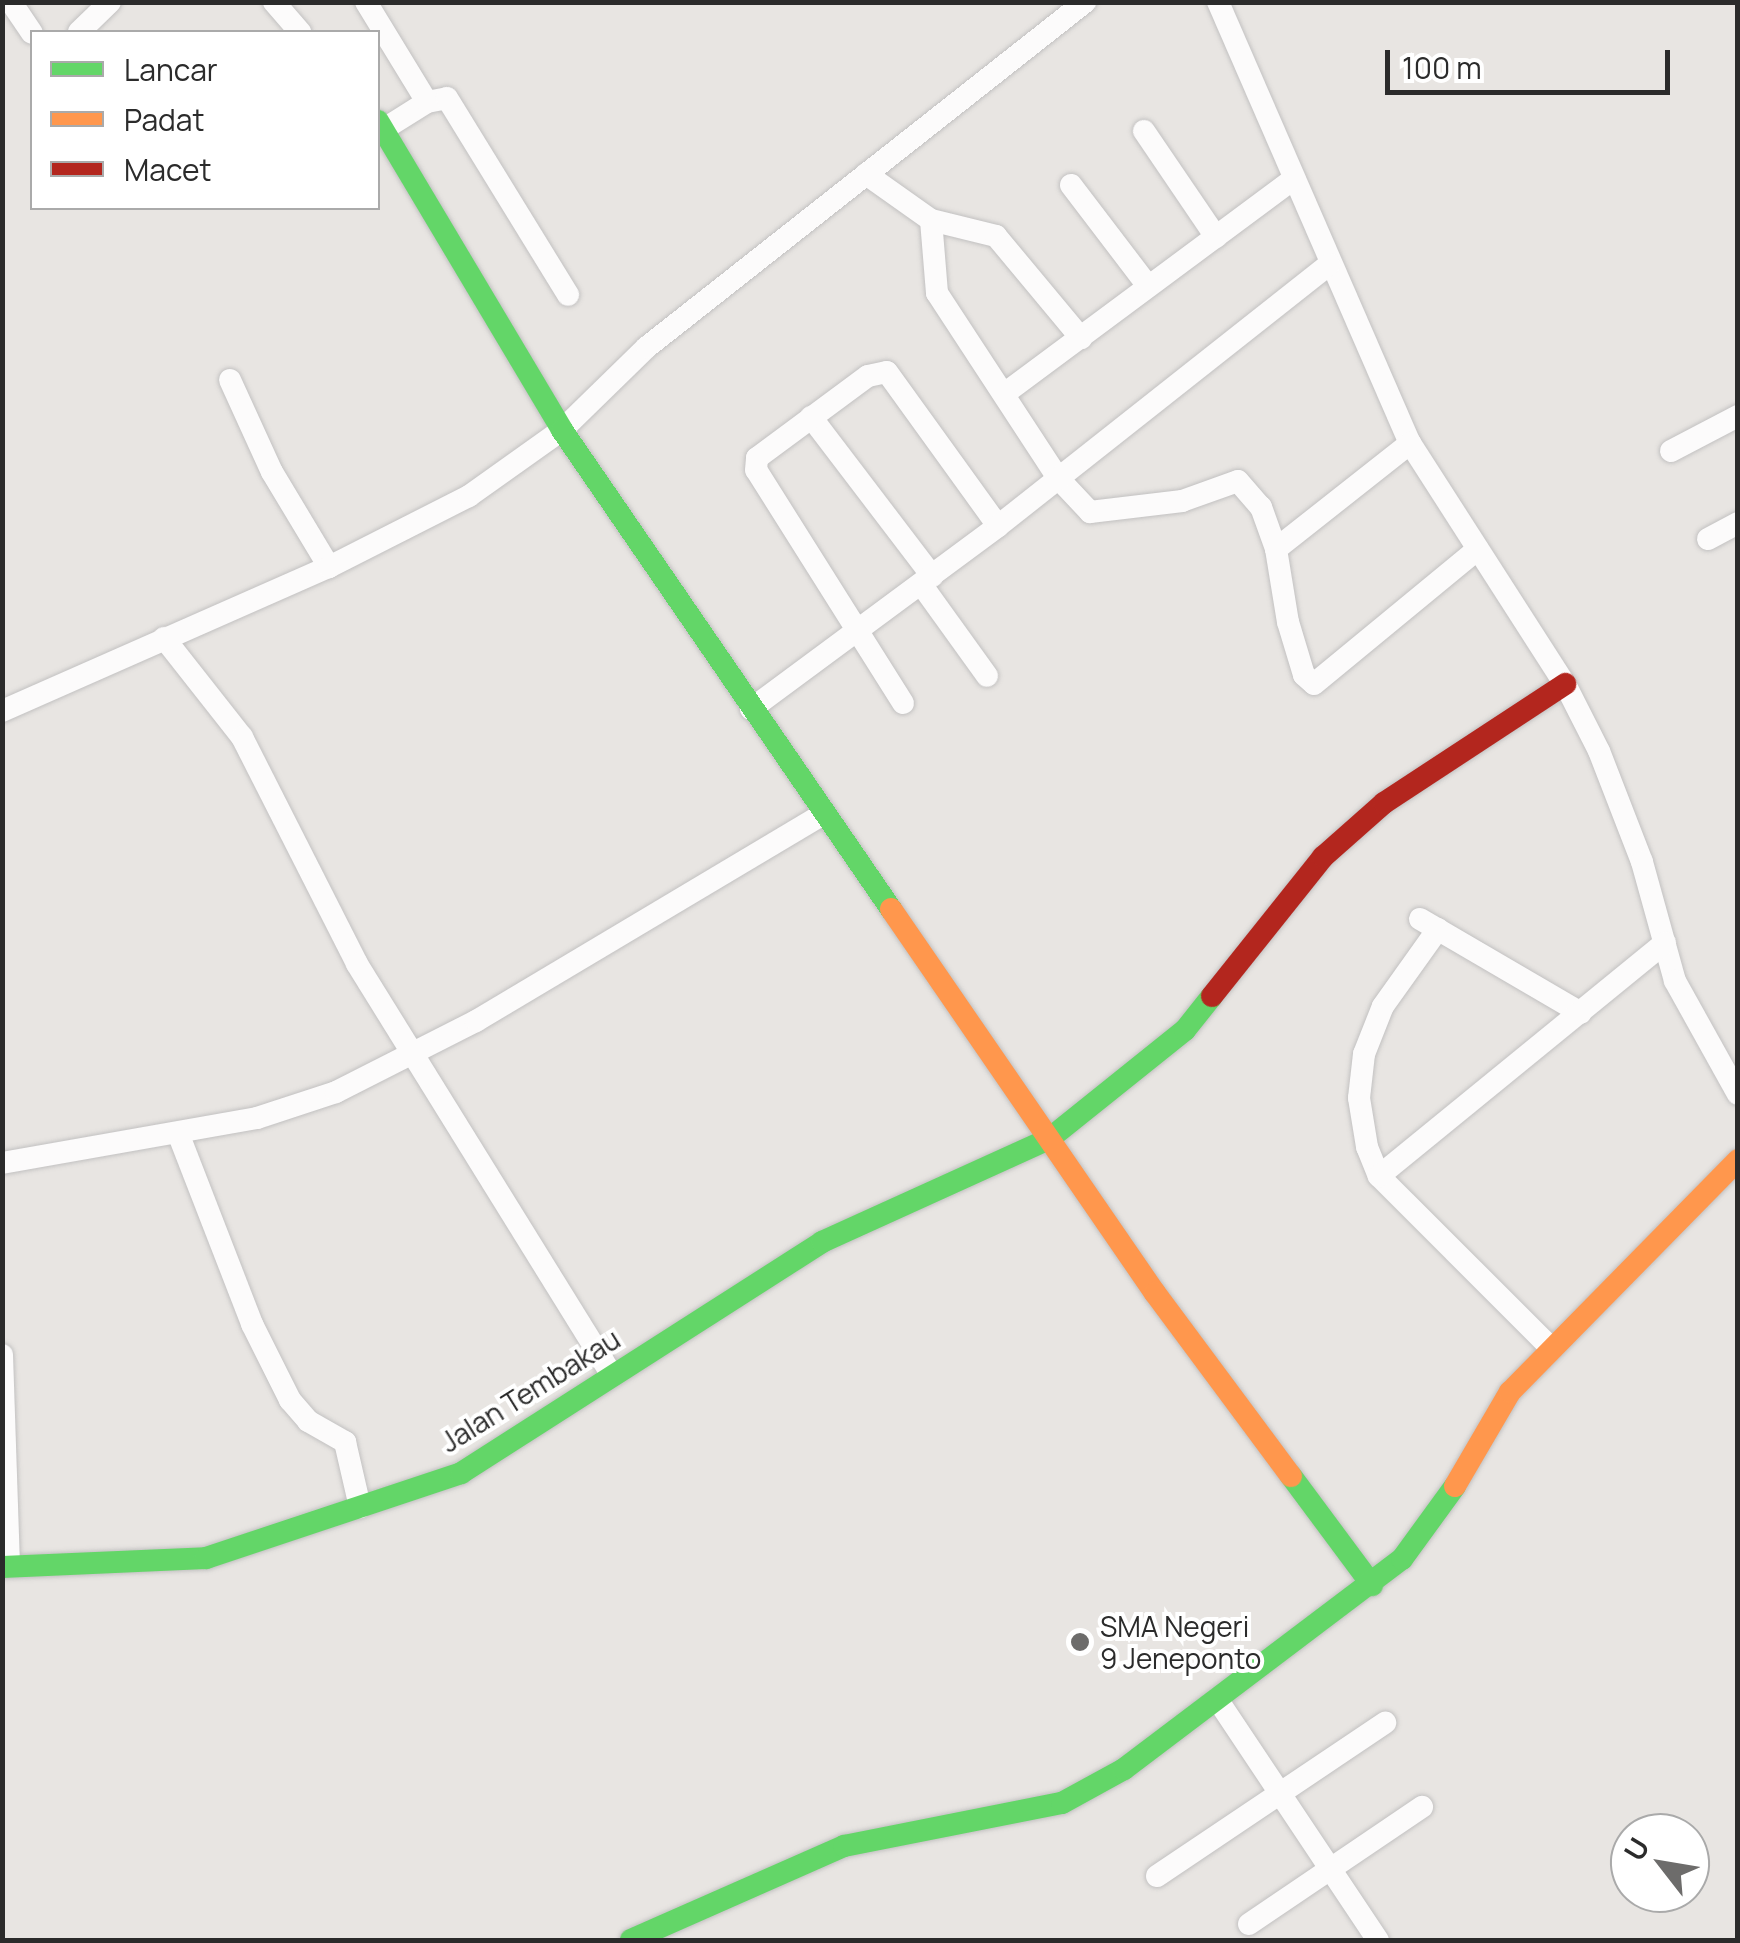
<!DOCTYPE html>
<html>
<head>
<meta charset="utf-8">
<style>
  body { margin:0 }
  #map { position:relative; width:1740px; height:1943px; overflow:hidden; background:#e8e5e2; font-family:Manrope,sans-serif }
  div>[style] { position:absolute }
  .roads { filter:drop-shadow(0 0 2px #c2c1c1) drop-shadow(0 0 2px #c2c1c1) }
  .street>* { height:22px; margin:-11px; padding:0 11px; transform-origin:11px; border-radius:11px; background:#fcfbfb }
  .fast>* { height:22px; margin:-11px; padding:0 11px; transform-origin:11px; border-radius:11px; background:#63d668 }
  .slow>* { height:22px; margin:-11px; padding:0 11px; transform-origin:11px; border-radius:11px; background:#ff974d }
  .jam>* { height:22px; margin:-11px; padding:0 11px; transform-origin:11px; border-radius:11px; background:#b3261e }
  .dots>* { width:28px; height:28px; translate:-50% -50%; box-sizing:border-box; border:5px solid #fff; border-radius:50% }
  span { translate:-50% -50%; white-space:nowrap; text-align:center; line-height:1.15; -webkit-text-stroke:8px #fff; paint-order:stroke }
  .street-label { font-size:28px; color:#2b2b2b }
  .poi-label { font-size:28px; color:#2b2b2b }
  .left { translate:0 -50%; text-align:left }
  .frame { position:absolute; inset:0; border:5px solid #2b2b2b; pointer-events:none }
  .legend { position:absolute; left:30px; top:30px; width:350px; height:180px; box-sizing:border-box; background:#fff; border:2px solid #aaa; margin:0; padding:12px 18px; list-style:none; font-size:30px; color:#2b2b2b }
  .legend li { display:flex; align-items:center; gap:20px; height:50px }
  .legend b { width:50px; border:2px solid #aaa }
  .north { position:absolute; left:1610px; top:1813px; width:100px; height:100px; box-sizing:border-box; background:#fff; border:2px solid #aaa; border-radius:50%; rotate:301deg; font-size:28px; font-weight:700; line-height:40px; text-align:center; color:#2b2b2b }
  .north::after { content:''; display:block; margin:auto; width:35px; height:45px; background:#6d6c6b; clip-path:polygon(50% 0,100% 100%,50% 72%,0 100%) }
  .scale { position:absolute; left:1385px; top:50px; width:285px; height:45px; box-sizing:border-box; border:5px solid #2b2b2b; border-top:0; padding-left:12px; font-size:30px; line-height:35px; white-space:nowrap; color:#2b2b2b; -webkit-text-stroke:8px #fff; paint-order:stroke }
</style>
</head>
<body>
<div id="map">
  <div class="roads">
    <div class="street">
      <i style="left:11px;top:2px;width:37px;rotate:56deg"></i>
      <i style="left:274px;top:2px;width:40px;rotate:49deg"></i>
      <i style="left:366px;top:2px;width:117px;rotate:58.6deg"></i>
      <i style="left:1218px;top:2px;width:481px;rotate:66.5deg"></i>
      <i style="left:1410px;top:443px;width:287px;rotate:57.3deg"></i>
      <i style="left:1565px;top:684px;width:75px;rotate:63.1deg"></i>
      <i style="left:1599px;top:751px;width:119px;rotate:68.8deg"></i>
      <i style="left:1642px;top:862px;width:123px;rotate:74.5deg"></i>
      <i style="left:1675px;top:981px;width:129px;rotate:60.9deg"></i>
      <i style="left:79px;top:32px;width:43px;rotate:-44.1deg"></i>
      <i style="left:384px;top:129px;width:51px;rotate:-32.1deg"></i>
      <i style="left:427px;top:102px;width:20px;rotate:-11deg"></i>
      <i style="left:447px;top:98px;width:231px;rotate:58.4deg"></i>
      <i style="left:1144px;top:131px;width:128px;rotate:55.8deg"></i>
      <i style="left:866px;top:174px;width:80px;rotate:35.3deg"></i>
      <i style="left:931px;top:220px;width:67px;rotate:13.8deg"></i>
      <i style="left:996px;top:236px;width:133px;rotate:50.2deg"></i>
      <i style="left:1071px;top:185px;width:127px;rotate:52.7deg"></i>
      <i style="left:931px;top:220px;width:73px;rotate:85.3deg"></i>
      <i style="left:937px;top:293px;width:221px;rotate:56.8deg"></i>
      <i style="left:1058px;top:478px;width:47px;rotate:46.7deg"></i>
      <i style="left:1090px;top:512px;width:93px;rotate:-6.8deg"></i>
      <i style="left:1182px;top:501px;width:59px;rotate:-19.7deg"></i>
      <i style="left:1238px;top:481px;width:35px;rotate:49deg"></i>
      <i style="left:1261px;top:507px;width:45px;rotate:70.3deg"></i>
      <i style="left:1276px;top:549px;width:171px;rotate:-38.3deg"></i>
      <i style="left:230px;top:380px;width:101px;rotate:65.5deg"></i>
      <i style="left:272px;top:472px;width:111px;rotate:59deg"></i>
      <i style="left:1004px;top:394px;width:361px;rotate:-36.6deg"></i>
      <i style="left:811px;top:417px;width:200px;rotate:52.7deg"></i>
      <i style="left:1671px;top:451px;width:76px;rotate:-27.6deg"></i>
      <i style="left:1708px;top:539px;width:34px;rotate:-28deg"></i>
      <i style="left:1276px;top:549px;width:74px;rotate:80.7deg"></i>
      <i style="left:1288px;top:622px;width:55px;rotate:73.2deg"></i>
      <i style="left:1304px;top:675px;width:13px;rotate:42deg"></i>
      <i style="left:1314px;top:684px;width:212px;rotate:-39.5deg"></i>
      <i style="left:921px;top:584px;width:113px;rotate:54.3deg"></i>
      <i style="left:164px;top:638px;width:126px;rotate:51.8deg"></i>
      <i style="left:242px;top:737px;width:254px;rotate:63.1deg"></i>
      <i style="left:357px;top:964px;width:481px;rotate:58.2deg"></i>
      <i style="left:903px;top:703px;width:275px;rotate:-122.2deg"></i>
      <i style="left:756px;top:470px;width:12px;rotate:-85deg"></i>
      <i style="left:757px;top:458px;width:138px;rotate:-36.5deg"></i>
      <i style="left:868px;top:376px;width:19px;rotate:-12deg"></i>
      <i style="left:887px;top:372px;width:190px;rotate:54.2deg"></i>
      <i style="left:751px;top:709px;width:307px;rotate:-36.5deg"></i>
      <i style="left:998px;top:526px;width:422px;rotate:-38.3deg"></i>
      <i style="left:2px;top:711px;width:357px;rotate:-23.8deg"></i>
      <i style="left:329px;top:567px;width:157px;rotate:-26.9deg"></i>
      <i style="left:469px;top:496px;width:114px;rotate:-35.4deg"></i>
      <i style="left:562px;top:430px;width:119px;rotate:-44.3deg"></i>
      <i style="left:647px;top:347px;width:558px;rotate:-38.23deg"></i>
      <i style="left:1420px;top:919px;width:186px;rotate:30.3deg"></i>
      <i style="left:1438px;top:929px;width:95px;rotate:125.5deg"></i>
      <i style="left:1383px;top:1006px;width:52px;rotate:111.6deg"></i>
      <i style="left:1364px;top:1054px;width:44px;rotate:96.5deg"></i>
      <i style="left:1359px;top:1098px;width:50px;rotate:80.7deg"></i>
      <i style="left:1367px;top:1147px;width:31px;rotate:68deg"></i>
      <i style="left:1379px;top:1176px;width:242px;rotate:45deg"></i>
      <i style="left:178px;top:1133px;width:205px;rotate:68.8deg"></i>
      <i style="left:252px;top:1324px;width:85px;rotate:63.4deg"></i>
      <i style="left:290px;top:1400px;width:28px;rotate:49deg"></i>
      <i style="left:308px;top:1421px;width:43px;rotate:29.6deg"></i>
      <i style="left:345px;top:1442px;width:67px;rotate:77deg"></i>
      <i style="left:2px;top:1163px;width:259px;rotate:-10deg"></i>
      <i style="left:257px;top:1118px;width:83px;rotate:-18.2deg"></i>
      <i style="left:336px;top:1092px;width:157px;rotate:-26.9deg"></i>
      <i style="left:476px;top:1021px;width:404px;rotate:-30.8deg"></i>
      <i style="left:1379px;top:1176px;width:369px;rotate:-39.2deg"></i>
      <i style="left:2px;top:1355px;width:211px;rotate:88.1deg"></i>
      <i style="left:1217px;top:1699px;width:290px;rotate:56.3deg"></i>
      <i style="left:1157px;top:1876px;width:275px;rotate:-33.9deg"></i>
      <i style="left:1249px;top:1924px;width:209px;rotate:-34.1deg"></i>
    </div>
    <div class="fast">
      <i style="left:378px;top:121px;width:360px;rotate:59.2deg"></i>
      <i style="left:562px;top:430px;width:581px;rotate:55.52deg"></i>
      <i style="left:1291px;top:1476px;width:136px;rotate:53.4deg"></i>
      <i style="left:2px;top:1567px;width:204px;rotate:-2.5deg"></i>
      <i style="left:206px;top:1558px;width:269px;rotate:-18.4deg"></i>
      <i style="left:461px;top:1473px;width:429px;rotate:-32.6deg"></i>
      <i style="left:822px;top:1242px;width:249px;rotate:-24.4deg"></i>
      <i style="left:1049px;top:1139px;width:174px;rotate:-38.7deg"></i>
      <i style="left:1185px;top:1030px;width:43px;rotate:-51.5deg"></i>
      <i style="left:631px;top:1940px;width:233px;rotate:-23.8deg"></i>
      <i style="left:844px;top:1846px;width:222px;rotate:-11.2deg"></i>
      <i style="left:1062px;top:1803px;width:71px;rotate:-28.7deg"></i>
      <i style="left:1124px;top:1769px;width:348px;rotate:-37.1deg"></i>
      <i style="left:1402px;top:1559px;width:90px;rotate:-54deg"></i>
    </div>
    <div class="slow">
      <i style="left:891px;top:909px;width:466px;rotate:55.5deg"></i>
      <i style="left:1155px;top:1293px;width:228px;rotate:53.4deg"></i>
      <i style="left:1455px;top:1486px;width:109px;rotate:-59.7deg"></i>
      <i style="left:1510px;top:1392px;width:325px;rotate:-45.5deg"></i>
    </div>
    <div class="jam">
      <i style="left:1212px;top:996px;width:178px;rotate:-51.4deg"></i>
      <i style="left:1323px;top:857px;width:81px;rotate:-41.5deg"></i>
      <i style="left:1384px;top:803px;width:217px;rotate:-33.3deg"></i>
    </div>
  </div>
  <div class="dots">
    <i style="left:1080px;top:1642px;background:#6d6c6b"></i>
  </div>
  <div class="street-label">
    <span style="left:530px;top:1390px;rotate:-32deg">Jalan Tembakau</span>
  </div>
  <div class="poi-label">
    <span class="left" style="left:1100px;top:1642px">SMA Negeri<br>9 Jeneponto</span>
  </div>
  <div class="frame"></div>
  <ul class="legend">
  <li><b style="height:12px;background:#63d668"></b>Lancar</li>
  <li><b style="height:12px;background:#ff974d"></b>Padat</li>
  <li><b style="height:12px;background:#b3261e"></b>Macet</li>
  </ul>
  <div class="north">U</div>
  <div class="scale">100 m</div>
</div>
</body>
</html>
